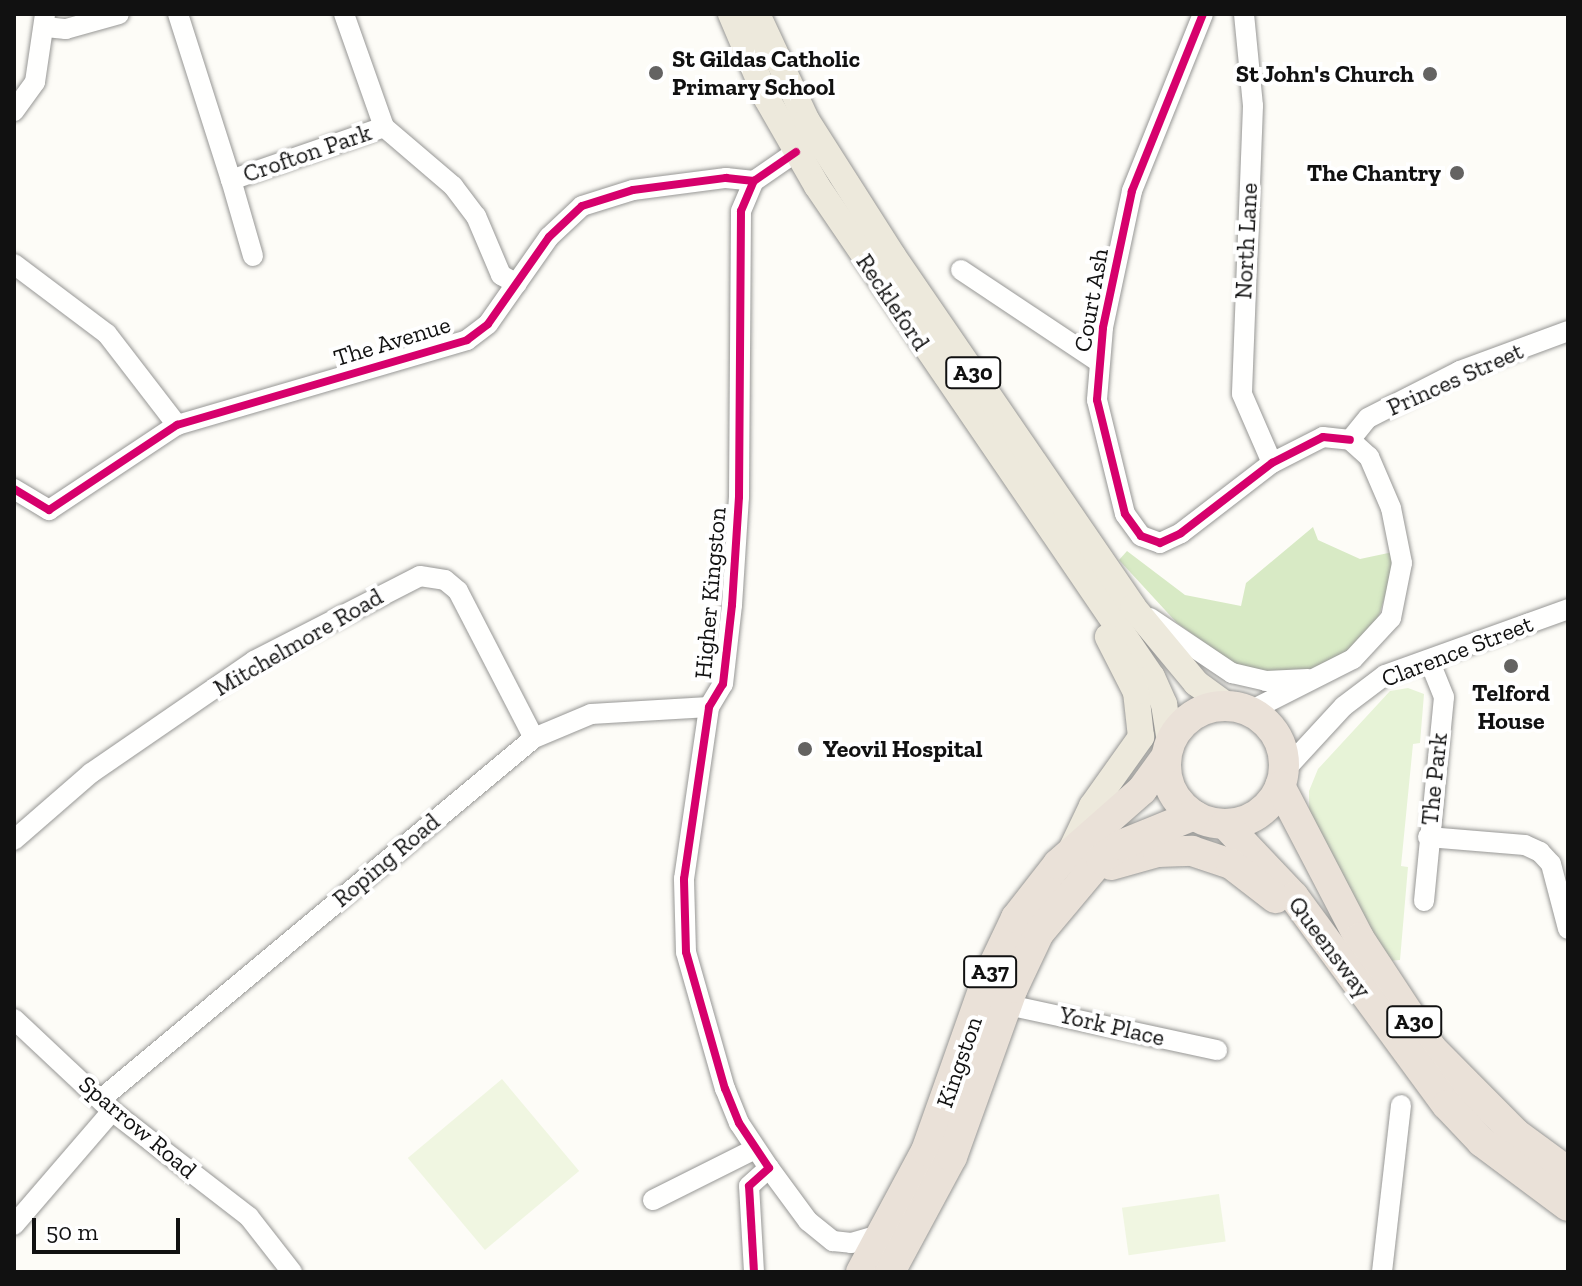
<!DOCTYPE html>
<html>
<head>
<meta charset="utf-8">
<style>
  body { margin:0 }
  #map { position:relative; width:1582px; height:1286px; overflow:hidden; background:#fdfcf7; font-family:"Zilla Slab",serif }
  div>[style] { position:absolute }
  .green>* { inset:0; background:#e7f3d7 }
  .forest>* { inset:0; background:#d8eac5 }
  .pitch>* { inset:0; background:#f0f6e1; transform-origin:0 0 }
  .roads { filter:drop-shadow(0 0 2px #979795) drop-shadow(0 0 2px #979795) }
  .minor>* { height:20px; margin:-10px; padding:0 10px; transform-origin:10px; border-radius:10px; background:#fffffe }
  .major>* { height:26px; margin:-13px; padding:0 13px; transform-origin:13px; border-radius:13px; background:#ede9dc }
  .highway>* { height:30px; margin:-15px; padding:0 15px; transform-origin:15px; border-radius:15px; background:#eae1d8 }
  .highway>.ring { margin:-15px; padding:0; box-sizing:content-box; background:none; border:30px solid #eae1d8; border-radius:50% }
  .cycleway>* { height:8px; margin:-4px; padding:0 4px; transform-origin:4px; border-radius:4px; background:#d6006c }
  .dots>* { width:22px; height:22px; translate:-50% -50%; box-sizing:border-box; border:4px solid #fff; border-radius:50% }
  span { translate:-50% -50%; white-space:nowrap; text-align:center; line-height:1.15; -webkit-text-stroke:8px #fff; paint-order:stroke }
  .shield-label span { padding:2px 6px; background:#fff; border:2px solid; border-radius:6px; -webkit-text-stroke-width:0 }
  .shield-label { font-size:22px; color:#111; font-weight:700 }
  .poi-label { font-size:24px; color:#111; font-weight:700 }
  .left { translate:0 -50%; text-align:left }
  .right { translate:-100% -50%; text-align:right }
  .street-label { font-size:24px; color:#111 }
  .frame { position:absolute; inset:0; border:16px solid #111; pointer-events:none }
  .scale { position:absolute; left:32px; top:1218px; width:148px; height:36px; box-sizing:border-box; border:4px solid #111; border-top:0; padding-left:10px; font-size:24px; line-height:28px; white-space:nowrap; color:#111; -webkit-text-stroke:6px #fff; paint-order:stroke }
</style>
</head>
<body>
<div id="map">
  <div class="green">
    <i style="clip-path:polygon(1408px 688px,1424px 694px,1420px 743px,1413px 744px,1401px 866px,1408px 867px,1400px 960px,1388px 961px,1309px 810px,1309px 791px,1318px 769px,1390px 691px)"></i>
  </div>
  <div class="forest">
    <i style="clip-path:polygon(1313px 527px,1318px 540px,1360px 559px,1393px 552px,1393px 570px,1377px 622px,1345px 655px,1308px 672px,1284px 674px,1236px 665px,1177px 623px,1119px 560px,1127px 551px,1185px 595px,1241px 606px,1246px 583px)"></i>
  </div>
  <div class="pitch">
    <i style="left:502px;top:1079px;width:120px;height:123px;rotate:50deg"></i>
    <i style="left:1219px;top:1194px;width:48px;height:98px;rotate:82deg"></i>
  </div>
  <div class="roads">
    <div class="minor">
      <i style="left:178px;top:14px;width:174px;rotate:72.3deg"></i>
      <i style="left:344px;top:14px;width:120px;rotate:70.5deg"></i>
      <i style="left:384px;top:127px;width:91px;rotate:40.5deg"></i>
      <i style="left:453px;top:186px;width:38px;rotate:53deg"></i>
      <i style="left:476px;top:216px;width:64px;rotate:67deg"></i>
      <i style="left:501px;top:275px;width:18px;rotate:29deg"></i>
      <i style="left:1203px;top:14px;width:191px;rotate:111.9deg"></i>
      <i style="left:1132px;top:191px;width:140px;rotate:102deg"></i>
      <i style="left:1103px;top:328px;width:72px;rotate:94.8deg"></i>
      <i style="left:1097px;top:400px;width:117px;rotate:76.2deg"></i>
      <i style="left:1125px;top:514px;width:27px;rotate:54deg"></i>
      <i style="left:1141px;top:536px;width:20px;rotate:20deg"></i>
      <i style="left:1160px;top:543px;width:23px;rotate:-25deg"></i>
      <i style="left:1181px;top:533px;width:115px;rotate:-37.6deg"></i>
      <i style="left:1272px;top:463px;width:57px;rotate:-27deg"></i>
      <i style="left:1323px;top:437px;width:27px;rotate:6deg"></i>
      <i style="left:1244px;top:14px;width:92px;rotate:84.4deg"></i>
      <i style="left:1253px;top:106px;width:288px;rotate:92.2deg"></i>
      <i style="left:1242px;top:394px;width:75px;rotate:66.5deg"></i>
      <i style="left:46px;top:27px;width:20px;rotate:6deg"></i>
      <i style="left:66px;top:29px;width:55px;rotate:-15.8deg"></i>
      <i style="left:14px;top:111px;width:36px;rotate:-54deg"></i>
      <i style="left:35px;top:82px;width:69px;rotate:-81.6deg"></i>
      <i style="left:253px;top:256px;width:79px;rotate:-106.1deg"></i>
      <i style="left:231px;top:180px;width:162px;rotate:-19.1deg"></i>
      <i style="left:14px;top:264px;width:116px;rotate:37deg"></i>
      <i style="left:107px;top:334px;width:115px;rotate:52.4deg"></i>
      <i style="left:961px;top:270px;width:166px;rotate:33.7deg"></i>
      <i style="left:1350px;top:440px;width:28px;rotate:-51deg"></i>
      <i style="left:1368px;top:418px;width:103px;rotate:-27.1deg"></i>
      <i style="left:1460px;top:371px;width:115px;rotate:-20.3deg"></i>
      <i style="left:14px;top:489px;width:41px;rotate:31deg"></i>
      <i style="left:49px;top:510px;width:154px;rotate:-33.6deg"></i>
      <i style="left:177px;top:425px;width:302px;rotate:-16.3deg"></i>
      <i style="left:467px;top:340px;width:26px;rotate:-37deg"></i>
      <i style="left:488px;top:324px;width:106px;rotate:-55deg"></i>
      <i style="left:549px;top:237px;width:45px;rotate:-43.2deg"></i>
      <i style="left:582px;top:206px;width:53px;rotate:-17.4deg"></i>
      <i style="left:633px;top:190px;width:94px;rotate:-7.4deg"></i>
      <i style="left:726px;top:178px;width:28px;rotate:6deg"></i>
      <i style="left:1150px;top:618px;width:99px;rotate:33.9deg"></i>
      <i style="left:1232px;top:673px;width:35px;rotate:13deg"></i>
      <i style="left:1266px;top:681px;width:42px;rotate:-2.7deg"></i>
      <i style="left:1250px;top:711px;width:115px;rotate:-26.8deg"></i>
      <i style="left:1353px;top:659px;width:56px;rotate:-47.2deg"></i>
      <i style="left:1391px;top:618px;width:56px;rotate:-78.7deg"></i>
      <i style="left:1402px;top:563px;width:56px;rotate:-101.3deg"></i>
      <i style="left:1391px;top:508px;width:56px;rotate:-113.3deg"></i>
      <i style="left:1369px;top:457px;width:25px;rotate:-138deg"></i>
      <i style="left:1284px;top:771px;width:88px;rotate:-47.3deg"></i>
      <i style="left:1344px;top:706px;width:51px;rotate:-37.1deg"></i>
      <i style="left:1385px;top:675px;width:195px;rotate:-19.8deg"></i>
      <i style="left:1428px;top:837px;width:97px;rotate:4.7deg"></i>
      <i style="left:1525px;top:845px;width:17px;rotate:25deg"></i>
      <i style="left:1540px;top:852px;width:16px;rotate:47deg"></i>
      <i style="left:1551px;top:864px;width:67px;rotate:75.3deg"></i>
      <i style="left:14px;top:840px;width:102px;rotate:-41deg"></i>
      <i style="left:91px;top:773px;width:198px;rotate:-34.5deg"></i>
      <i style="left:254px;top:661px;width:186px;rotate:-27.1deg"></i>
      <i style="left:420px;top:576px;width:25px;rotate:9deg"></i>
      <i style="left:445px;top:580px;width:17px;rotate:40deg"></i>
      <i style="left:458px;top:591px;width:165px;rotate:62.7deg"></i>
      <i style="left:1424px;top:901px;width:205px;rotate:-84.4deg"></i>
      <i style="left:1444px;top:697px;width:40px;rotate:-112deg"></i>
      <i style="left:1008px;top:1005px;width:214px;rotate:12.2deg"></i>
      <i style="left:14px;top:1019px;width:134px;rotate:43.2deg"></i>
      <i style="left:112px;top:1111px;width:173px;rotate:37.7deg"></i>
      <i style="left:249px;top:1217px;width:70px;rotate:52deg"></i>
      <i style="left:101px;top:1099px;width:564px;rotate:-39.82deg"></i>
      <i style="left:534px;top:738px;width:62px;rotate:-22.8deg"></i>
      <i style="left:591px;top:714px;width:118px;rotate:-3.4deg"></i>
      <i style="left:769px;top:1168px;width:66px;rotate:53.7deg"></i>
      <i style="left:808px;top:1221px;width:32px;rotate:39deg"></i>
      <i style="left:833px;top:1241px;width:18px;rotate:6deg"></i>
      <i style="left:851px;top:1243px;width:36px;rotate:-16deg"></i>
      <i style="left:653px;top:1200px;width:114px;rotate:-26.6deg"></i>
      <i style="left:14px;top:1225px;width:150px;rotate:-49.3deg"></i>
      <i style="left:754px;top:1272px;width:86px;rotate:-93.3deg"></i>
      <i style="left:749px;top:1186px;width:27px;rotate:-42deg"></i>
      <i style="left:769px;top:1168px;width:54px;rotate:-123.7deg"></i>
      <i style="left:739px;top:1123px;width:37px;rotate:-112deg"></i>
      <i style="left:725px;top:1089px;width:142px;rotate:-105.9deg"></i>
      <i style="left:686px;top:952px;width:73px;rotate:-91.6deg"></i>
      <i style="left:684px;top:879px;width:174px;rotate:-81.7deg"></i>
      <i style="left:709px;top:707px;width:27px;rotate:-59deg"></i>
      <i style="left:723px;top:684px;width:80px;rotate:-83.5deg"></i>
      <i style="left:732px;top:605px;width:108px;rotate:-86.3deg"></i>
      <i style="left:739px;top:497px;width:286px;rotate:-89.6deg"></i>
      <i style="left:741px;top:211px;width:33px;rotate:-67deg"></i>
      <i style="left:754px;top:181px;width:51px;rotate:-34.6deg"></i>
      <i style="left:1382px;top:1272px;width:168px;rotate:-83.5deg"></i>
    </div>
    <div class="major">
      <i style="left:731px;top:14px;width:92px;rotate:67deg"></i>
      <i style="left:767px;top:99px;width:100px;rotate:60.1deg"></i>
      <i style="left:817px;top:186px;width:594px;rotate:55.7deg"></i>
      <i style="left:1152px;top:677px;width:30px;rotate:66deg"></i>
      <i style="left:1164px;top:704px;width:37px;rotate:81deg"></i>
      <i style="left:757px;top:14px;width:118px;rotate:65deg"></i>
      <i style="left:807px;top:121px;width:160px;rotate:57.5deg"></i>
      <i style="left:893px;top:256px;width:425px;rotate:55.6deg"></i>
      <i style="left:1133px;top:607px;width:99px;rotate:50.3deg"></i>
      <i style="left:1196px;top:683px;width:37px;rotate:36deg"></i>
      <i style="left:1071px;top:850px;width:49px;rotate:-64.5deg"></i>
      <i style="left:1092px;top:806px;width:85px;rotate:-54.6deg"></i>
      <i style="left:1141px;top:737px;width:45px;rotate:-96.3deg"></i>
      <i style="left:1136px;top:692px;width:62px;rotate:-117deg"></i>
    </div>
    <div class="highway">
      <i class="ring" style="left:1166px;top:706px;width:88px;height:88px"></i>
      <i style="left:1280px;top:786px;width:171px;rotate:62.5deg"></i>
      <i style="left:1359px;top:938px;width:133px;rotate:56.7deg"></i>
      <i style="left:1432px;top:1049px;width:118px;rotate:45.3deg"></i>
      <i style="left:1515px;top:1133px;width:66px;rotate:36.3deg"></i>
      <i style="left:1225px;top:824px;width:100px;rotate:46.6deg"></i>
      <i style="left:1294px;top:897px;width:258px;rotate:53.7deg"></i>
      <i style="left:1447px;top:1105px;width:51px;rotate:46.6deg"></i>
      <i style="left:1482px;top:1142px;width:107px;rotate:36.7deg"></i>
      <i style="left:1111px;top:865px;width:49px;rotate:-15.5deg"></i>
      <i style="left:1158px;top:852px;width:34px;rotate:-2deg"></i>
      <i style="left:1192px;top:851px;width:41px;rotate:18.4deg"></i>
      <i style="left:1231px;top:864px;width:56px;rotate:37.7deg"></i>
      <i style="left:861px;top:1272px;width:137px;rotate:-61.8deg"></i>
      <i style="left:926px;top:1151px;width:182px;rotate:-70.5deg"></i>
      <i style="left:987px;top:979px;width:68px;rotate:-64.6deg"></i>
      <i style="left:1016px;top:918px;width:68px;rotate:-52.1deg"></i>
      <i style="left:1058px;top:864px;width:112px;rotate:-41.4deg"></i>
      <i style="left:1142px;top:790px;width:41px;rotate:-54deg"></i>
      <i style="left:890px;top:1272px;width:131px;rotate:-61.7deg"></i>
      <i style="left:952px;top:1157px;width:180px;rotate:-70.2deg"></i>
      <i style="left:1013px;top:988px;width:61px;rotate:-64.7deg"></i>
      <i style="left:1039px;top:933px;width:97px;rotate:-50deg"></i>
      <i style="left:1101px;top:859px;width:24px;rotate:-35deg"></i>
      <i style="left:1121px;top:845px;width:79px;rotate:-22.3deg"></i>
    </div>
  </div>
  <div class="cycleway">
    <i style="left:1203px;top:14px;width:191px;rotate:111.9deg"></i>
    <i style="left:1132px;top:191px;width:140px;rotate:102deg"></i>
    <i style="left:1103px;top:328px;width:72px;rotate:94.8deg"></i>
    <i style="left:1097px;top:400px;width:117px;rotate:76.2deg"></i>
    <i style="left:1125px;top:514px;width:27px;rotate:54deg"></i>
    <i style="left:1141px;top:536px;width:20px;rotate:20deg"></i>
    <i style="left:1160px;top:543px;width:23px;rotate:-25deg"></i>
    <i style="left:1181px;top:533px;width:115px;rotate:-37.6deg"></i>
    <i style="left:1272px;top:463px;width:57px;rotate:-27deg"></i>
    <i style="left:1323px;top:437px;width:27px;rotate:6deg"></i>
    <i style="left:14px;top:489px;width:41px;rotate:31deg"></i>
    <i style="left:49px;top:510px;width:154px;rotate:-33.6deg"></i>
    <i style="left:177px;top:425px;width:302px;rotate:-16.3deg"></i>
    <i style="left:467px;top:340px;width:26px;rotate:-37deg"></i>
    <i style="left:488px;top:324px;width:106px;rotate:-55deg"></i>
    <i style="left:549px;top:237px;width:45px;rotate:-43.2deg"></i>
    <i style="left:582px;top:206px;width:53px;rotate:-17.4deg"></i>
    <i style="left:633px;top:190px;width:94px;rotate:-7.4deg"></i>
    <i style="left:726px;top:178px;width:28px;rotate:6deg"></i>
    <i style="left:754px;top:1272px;width:86px;rotate:-93.3deg"></i>
    <i style="left:749px;top:1186px;width:27px;rotate:-42deg"></i>
    <i style="left:769px;top:1168px;width:54px;rotate:-123.7deg"></i>
    <i style="left:739px;top:1123px;width:37px;rotate:-112deg"></i>
    <i style="left:725px;top:1089px;width:142px;rotate:-105.9deg"></i>
    <i style="left:686px;top:952px;width:73px;rotate:-91.6deg"></i>
    <i style="left:684px;top:879px;width:174px;rotate:-81.7deg"></i>
    <i style="left:709px;top:707px;width:27px;rotate:-59deg"></i>
    <i style="left:723px;top:684px;width:80px;rotate:-83.5deg"></i>
    <i style="left:732px;top:605px;width:108px;rotate:-86.3deg"></i>
    <i style="left:739px;top:497px;width:286px;rotate:-89.6deg"></i>
    <i style="left:741px;top:211px;width:33px;rotate:-67deg"></i>
    <i style="left:754px;top:181px;width:51px;rotate:-34.6deg"></i>
  </div>
  <div class="dots">
    <i style="left:656px;top:73px;background:#646362"></i>
    <i style="left:1430px;top:74px;background:#646362"></i>
    <i style="left:1457px;top:173px;background:#646362"></i>
    <i style="left:1511px;top:666px;background:#646362"></i>
    <i style="left:805px;top:749px;background:#646362"></i>
  </div>
  <div class="shield-label">
    <span style="left:973px;top:373px">A30</span>
    <span style="left:990px;top:972px">A37</span>
    <span style="left:1414px;top:1022px">A30</span>
  </div>
  <div class="poi-label">
    <span class="left" style="left:672px;top:73px">St Gildas Catholic<br>Primary School</span>
    <span class="right" style="left:1414px;top:74px">St John's Church</span>
    <span class="right" style="left:1441px;top:173px">The Chantry</span>
    <span style="left:1511px;top:707px">Telford<br>House</span>
    <span class="left" style="left:823px;top:749px">Yeovil Hospital</span>
  </div>
  <div class="street-label">
    <span style="left:307px;top:153px;rotate:-19deg">Crofton Park</span>
    <span style="left:1246px;top:241px;rotate:-87deg">North Lane</span>
    <span style="left:1091px;top:300px;rotate:-80deg">Court Ash</span>
    <span style="left:893px;top:302px;rotate:56deg">Reckleford</span>
    <span style="left:392px;top:341px;rotate:-17deg">The Avenue</span>
    <span style="left:1455px;top:379px;rotate:-24deg">Princes Street</span>
    <span style="left:710px;top:593px;rotate:-85deg">Higher Kingston</span>
    <span style="left:298px;top:642px;rotate:-30deg">Mitchelmore Road</span>
    <span style="left:1457px;top:651px;rotate:-21deg">Clarence Street</span>
    <span style="left:1434px;top:779px;rotate:-84deg">The Park</span>
    <span style="left:386px;top:860px;rotate:-40deg">Roping Road</span>
    <span style="left:1330px;top:947px;rotate:53deg">Queensway</span>
    <span style="left:1112px;top:1026px;rotate:13deg">York Place</span>
    <span style="left:959px;top:1062px;rotate:-71deg">Kingston</span>
    <span style="left:138px;top:1127px;rotate:40deg">Sparrow Road</span>
  </div>
  <div class="frame"></div>
  <div class="scale">50 m</div>
</div>
</body>
</html>
